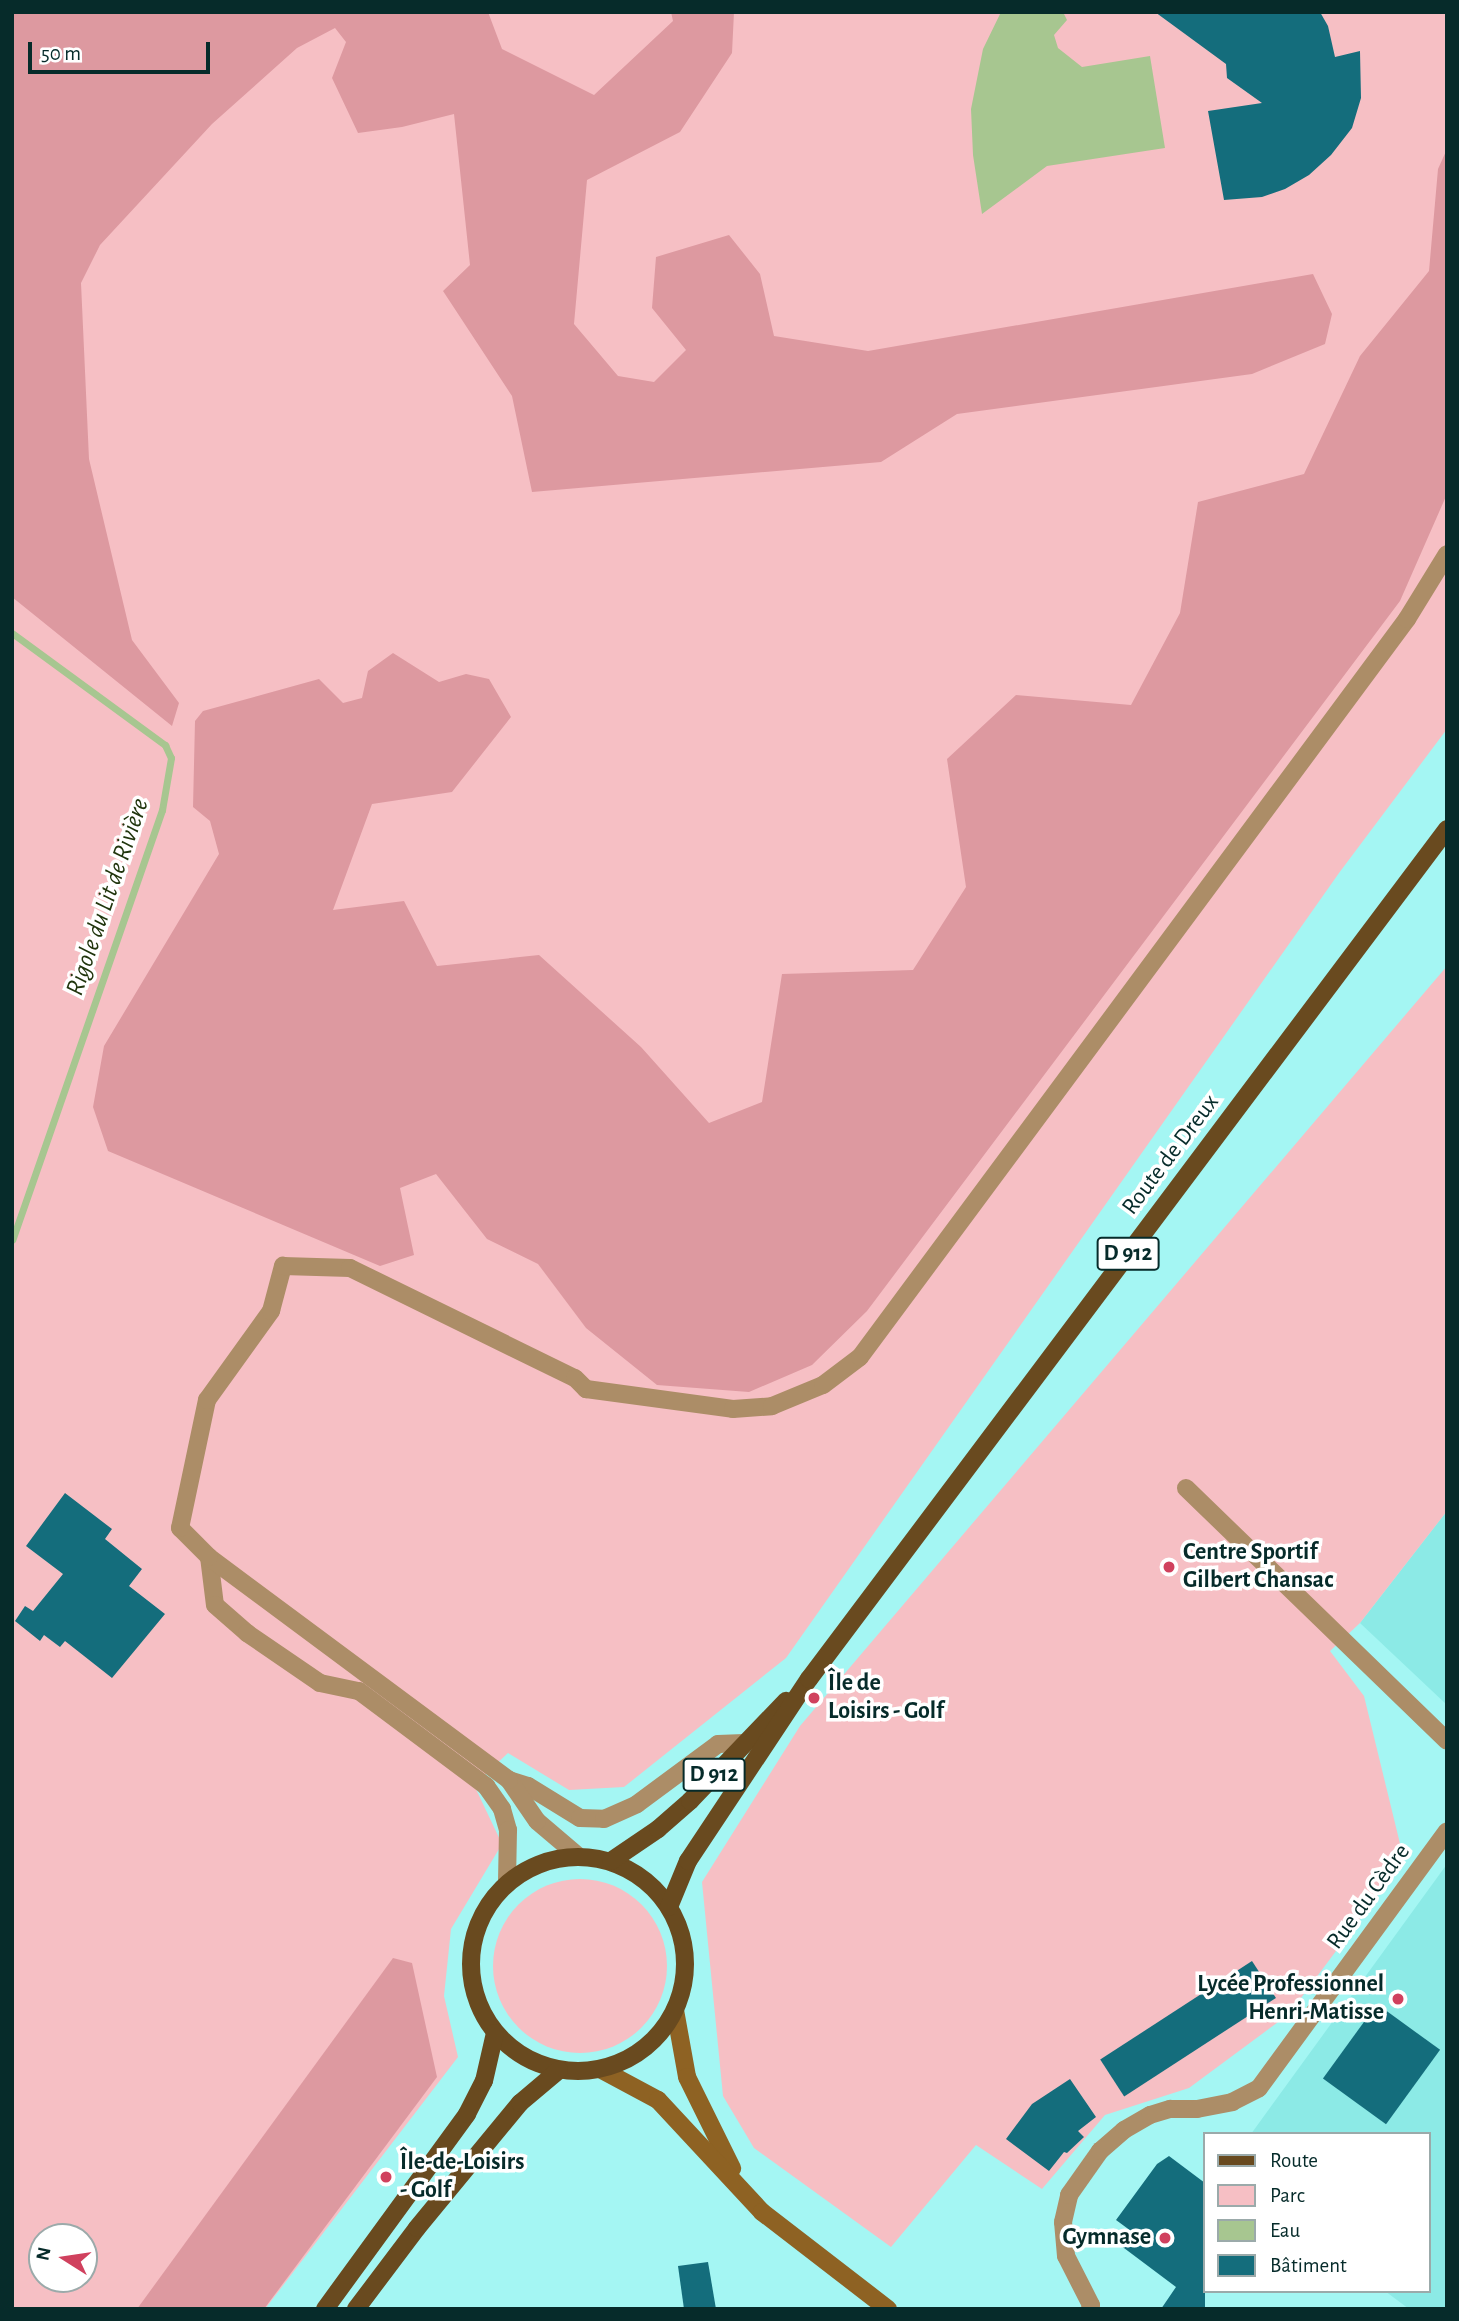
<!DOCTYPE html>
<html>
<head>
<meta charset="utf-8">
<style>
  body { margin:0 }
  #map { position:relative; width:1459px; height:2321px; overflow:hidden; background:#a4f6f3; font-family:"Alegreya Sans",sans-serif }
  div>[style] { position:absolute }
  .built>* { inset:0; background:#8ceae6 }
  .green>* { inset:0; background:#f6bfc4 }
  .round { border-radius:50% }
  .forest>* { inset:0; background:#dd99a0 }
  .water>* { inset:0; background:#a7c690 }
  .stream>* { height:7px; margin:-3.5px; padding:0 3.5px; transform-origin:3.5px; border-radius:3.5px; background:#a7c690 }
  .building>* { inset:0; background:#146d7c; transform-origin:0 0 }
  .street>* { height:18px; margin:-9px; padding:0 9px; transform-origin:9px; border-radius:9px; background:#ac8d67 }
  .secondary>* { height:18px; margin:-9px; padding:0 9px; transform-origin:9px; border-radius:9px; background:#8e6223 }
  .primary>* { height:18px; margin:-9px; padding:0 9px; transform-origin:9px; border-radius:9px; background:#694a1f }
  .primary>.ring { margin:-9px; padding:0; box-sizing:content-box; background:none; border:18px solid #694a1f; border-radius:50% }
  .dots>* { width:19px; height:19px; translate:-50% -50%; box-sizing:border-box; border:4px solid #fff; border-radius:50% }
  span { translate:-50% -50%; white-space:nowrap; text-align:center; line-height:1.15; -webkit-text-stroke:7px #fff; paint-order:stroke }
  .shield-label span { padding:2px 5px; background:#fff; border:2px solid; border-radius:5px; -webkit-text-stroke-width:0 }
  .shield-label { font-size:23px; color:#062b2a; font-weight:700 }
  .street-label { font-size:24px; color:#062b2a }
  .poi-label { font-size:24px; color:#062b2a; font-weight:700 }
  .left { translate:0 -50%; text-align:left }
  .right { translate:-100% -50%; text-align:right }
  .water-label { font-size:26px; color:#20350d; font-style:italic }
  .frame { position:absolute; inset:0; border:14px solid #062b2a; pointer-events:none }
  .legend { position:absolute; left:1203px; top:2132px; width:228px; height:161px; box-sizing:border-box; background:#fff; border:2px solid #9baaaa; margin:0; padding:9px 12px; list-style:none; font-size:21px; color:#062b2a }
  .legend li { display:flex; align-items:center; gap:14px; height:35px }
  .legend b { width:35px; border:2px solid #9baaaa }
  .north { position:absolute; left:28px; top:2223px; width:70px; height:70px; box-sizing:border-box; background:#fff; border:2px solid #9baaaa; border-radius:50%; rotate:282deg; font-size:19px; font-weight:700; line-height:28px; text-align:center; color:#062b2a }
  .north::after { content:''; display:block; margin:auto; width:24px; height:32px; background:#d0415e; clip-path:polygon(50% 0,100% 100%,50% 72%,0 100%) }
  .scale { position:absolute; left:28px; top:42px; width:182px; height:32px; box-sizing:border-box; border:4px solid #062b2a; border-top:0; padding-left:9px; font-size:21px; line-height:24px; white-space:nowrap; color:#062b2a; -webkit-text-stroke:5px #fff; paint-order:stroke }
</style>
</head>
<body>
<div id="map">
  <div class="built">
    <i style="clip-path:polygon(1447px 1511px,1447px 1705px,1360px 1623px)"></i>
    <i style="clip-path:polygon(1447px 1864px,1447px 2309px,1409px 2309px,1385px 2291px,1429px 2291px,1429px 2134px,1251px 2134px)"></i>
  </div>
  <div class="green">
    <i style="clip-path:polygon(evenodd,12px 12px,1447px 12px,1447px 729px,1339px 873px,786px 1658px,624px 1787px,569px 1790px,508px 1753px,474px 1785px,502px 1844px,451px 1929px,444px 1996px,458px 2057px,265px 2309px,12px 2309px,12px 12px,42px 2237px,84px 2237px,84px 2279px,42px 2279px,42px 2237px)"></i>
    <i style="clip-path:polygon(1447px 966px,1447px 1511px,1360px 1623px,1330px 1651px,1364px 1696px,1404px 1860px,1289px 2014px,1189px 2088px,1105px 2115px,1042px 2189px,976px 2145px,891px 2247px,754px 2148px,723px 2096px,702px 1882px,800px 1726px)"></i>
    <i class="round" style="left:493px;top:1879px;width:174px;height:174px"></i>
  </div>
  <div class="forest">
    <i style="clip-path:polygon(12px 12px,488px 12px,502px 49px,594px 95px,673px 21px,671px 12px,734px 12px,732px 53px,680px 132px,587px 180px,574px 324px,618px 376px,654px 382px,686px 350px,652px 308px,656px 257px,729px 235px,760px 274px,774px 336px,868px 351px,1313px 274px,1332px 314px,1325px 344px,1252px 374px,957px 414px,881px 462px,532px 492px,512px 396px,443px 291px,470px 265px,454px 114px,402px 127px,358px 133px,332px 78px,346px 42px,335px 28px,297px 48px,212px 124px,100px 245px,81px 283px,89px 459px,132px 640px,179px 703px,172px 726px,12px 597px)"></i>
    <i style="clip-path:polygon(1447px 149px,1447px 494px,1400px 601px,867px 1311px,812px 1365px,749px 1392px,657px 1385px,586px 1328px,538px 1264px,487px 1239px,436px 1174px,400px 1188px,414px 1255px,380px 1266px,108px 1151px,93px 1107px,104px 1046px,219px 854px,210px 821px,193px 807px,195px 721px,203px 711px,319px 679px,343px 703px,362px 698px,368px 671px,393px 653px,439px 682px,466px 674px,489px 679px,511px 717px,452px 792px,372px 804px,333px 910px,404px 901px,437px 966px,539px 955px,641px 1047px,709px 1123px,762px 1102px,782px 974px,913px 970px,966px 887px,947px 759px,1016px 695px,1131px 705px,1180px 613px,1198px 502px,1304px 474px,1360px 356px,1429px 271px,1438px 169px)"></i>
    <i style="clip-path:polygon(393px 1958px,412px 1963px,437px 2077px,264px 2309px,137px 2309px)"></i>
  </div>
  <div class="water">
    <i style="clip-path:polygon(1001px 12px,1063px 12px,1067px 20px,1054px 35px,1058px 48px,1082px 67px,1150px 56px,1165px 148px,1047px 166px,982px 214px,973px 155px,971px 109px,983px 49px)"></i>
  </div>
  <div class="stream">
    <i style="left:12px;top:633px;width:190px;rotate:36.2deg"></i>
    <i style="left:165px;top:745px;width:14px;rotate:65deg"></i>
    <i style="left:171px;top:758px;width:53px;rotate:99.8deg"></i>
    <i style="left:162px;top:810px;width:455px;rotate:109.2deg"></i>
  </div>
  <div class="building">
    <i style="clip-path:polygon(1155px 12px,1320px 12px,1328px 26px,1335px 57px,1360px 51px,1361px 98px,1352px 128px,1331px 155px,1309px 175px,1285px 189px,1262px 197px,1224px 200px,1208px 111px,1262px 103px,1227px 78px,1226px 64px)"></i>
    <i style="clip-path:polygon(65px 1493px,112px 1529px,105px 1539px,142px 1569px,129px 1586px,165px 1614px,112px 1678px,65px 1641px,60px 1647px,44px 1635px,40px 1641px,15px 1621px,25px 1606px,33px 1611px,63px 1574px,26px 1546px)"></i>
    <i style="left:1252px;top:1961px;width:44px;height:181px;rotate:57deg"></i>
    <i style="left:1377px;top:2004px;width:78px;height:92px;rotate:36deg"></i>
    <i style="clip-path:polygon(1070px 2079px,1096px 2117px,1078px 2131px,1084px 2137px,1067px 2153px,1064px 2152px,1049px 2171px,1006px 2139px,1032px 2104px)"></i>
    <i style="clip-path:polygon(1169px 2156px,1205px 2183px,1205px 2309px,1161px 2309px,1176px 2287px,1120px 2245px,1131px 2231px,1116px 2220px,1157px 2164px)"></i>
    <i style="clip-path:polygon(708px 2262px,716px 2309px,684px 2309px,678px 2266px)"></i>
  </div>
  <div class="street">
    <i style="left:1186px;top:1488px;width:363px;rotate:44.1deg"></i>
    <i style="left:209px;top:1557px;width:48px;rotate:82.9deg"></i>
    <i style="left:215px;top:1605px;width:43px;rotate:41.2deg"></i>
    <i style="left:247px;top:1633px;width:88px;rotate:34.4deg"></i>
    <i style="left:320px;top:1683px;width:40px;rotate:12deg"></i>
    <i style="left:359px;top:1691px;width:159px;rotate:36.8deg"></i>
    <i style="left:486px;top:1786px;width:28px;rotate:55deg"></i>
    <i style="left:502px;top:1809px;width:22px;rotate:74deg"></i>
    <i style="left:508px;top:1830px;width:54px;rotate:91.1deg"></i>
    <i style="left:509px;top:1780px;width:20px;rotate:18deg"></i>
    <i style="left:528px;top:1786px;width:61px;rotate:31.6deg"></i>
    <i style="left:580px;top:1818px;width:24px;rotate:2deg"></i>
    <i style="left:604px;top:1819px;width:36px;rotate:-24deg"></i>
    <i style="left:637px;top:1804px;width:101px;rotate:-36.5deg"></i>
    <i style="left:718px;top:1744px;width:26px;rotate:-2deg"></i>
    <i style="left:577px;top:1855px;width:52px;rotate:-139.6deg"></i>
    <i style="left:537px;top:1821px;width:50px;rotate:-124.3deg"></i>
    <i style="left:509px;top:1780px;width:374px;rotate:-143.4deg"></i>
    <i style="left:209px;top:1557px;width:41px;rotate:-135deg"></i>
    <i style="left:180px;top:1528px;width:131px;rotate:-78.1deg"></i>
    <i style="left:207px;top:1400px;width:110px;rotate:-54.3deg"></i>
    <i style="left:271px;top:1311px;width:47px;rotate:-75.1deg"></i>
    <i style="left:283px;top:1266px;width:67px;rotate:1.7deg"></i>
    <i style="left:350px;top:1268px;width:250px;rotate:26.1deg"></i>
    <i style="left:575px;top:1378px;width:16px;rotate:45deg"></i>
    <i style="left:586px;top:1389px;width:148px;rotate:7.7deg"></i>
    <i style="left:733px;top:1409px;width:39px;rotate:-4deg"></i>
    <i style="left:772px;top:1406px;width:55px;rotate:-22.4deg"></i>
    <i style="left:823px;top:1385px;width:46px;rotate:-37.1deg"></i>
    <i style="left:860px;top:1357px;width:919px;rotate:-53.45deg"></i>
    <i style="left:1407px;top:619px;width:76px;rotate:-58.4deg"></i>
    <i style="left:1090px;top:2309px;width:4px;rotate:-76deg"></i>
    <i style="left:1091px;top:2305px;width:55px;rotate:-117deg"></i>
    <i style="left:1066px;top:2256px;width:34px;rotate:-95deg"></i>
    <i style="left:1063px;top:2222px;width:28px;rotate:-77deg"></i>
    <i style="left:1069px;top:2195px;width:54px;rotate:-54.8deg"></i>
    <i style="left:1100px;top:2151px;width:32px;rotate:-41deg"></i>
    <i style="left:1124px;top:2130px;width:30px;rotate:-30deg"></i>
    <i style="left:1150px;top:2115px;width:21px;rotate:-17deg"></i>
    <i style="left:1170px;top:2109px;width:27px"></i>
    <i style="left:1197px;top:2109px;width:36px;rotate:-11deg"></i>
    <i style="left:1232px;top:2102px;width:30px;rotate:-27deg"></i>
    <i style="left:1259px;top:2088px;width:318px;rotate:-53.8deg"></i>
  </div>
  <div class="secondary">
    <i style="left:675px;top:2010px;width:68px;rotate:79.8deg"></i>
    <i style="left:687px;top:2077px;width:102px;rotate:63.7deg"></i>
    <i style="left:602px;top:2070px;width:64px;rotate:28.2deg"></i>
    <i style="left:658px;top:2100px;width:153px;rotate:47.1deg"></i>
    <i style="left:762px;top:2212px;width:159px;rotate:37.6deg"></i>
  </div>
  <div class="primary">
    <i class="ring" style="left:471px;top:1857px;width:196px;height:196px"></i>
    <i style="left:611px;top:1861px;width:57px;rotate:-34.2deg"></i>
    <i style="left:658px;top:1829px;width:43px;rotate:-41.2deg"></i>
    <i style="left:690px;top:1801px;width:139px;rotate:-46.2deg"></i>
    <i style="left:669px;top:1907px;width:50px;rotate:-67.6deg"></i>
    <i style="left:688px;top:1861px;width:219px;rotate:-56.4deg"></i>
    <i style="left:809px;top:1679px;width:1063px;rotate:-53.11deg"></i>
    <i style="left:325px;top:2309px;width:241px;rotate:-53.9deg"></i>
    <i style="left:467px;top:2114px;width:37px;rotate:-63deg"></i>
    <i style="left:484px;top:2081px;width:49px;rotate:-77.1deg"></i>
    <i style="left:356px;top:2309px;width:101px;rotate:-53deg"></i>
    <i style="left:417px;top:2228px;width:162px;rotate:-50.5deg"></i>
    <i style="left:520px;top:2103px;width:51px;rotate:-40.2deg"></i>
  </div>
  <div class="dots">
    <i style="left:1169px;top:1567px;background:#d0415e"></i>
    <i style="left:814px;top:1698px;background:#d0415e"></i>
    <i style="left:1398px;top:1999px;background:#d0415e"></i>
    <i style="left:386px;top:2177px;background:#d0415e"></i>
    <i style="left:1165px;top:2238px;background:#d0415e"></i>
  </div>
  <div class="shield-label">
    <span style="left:1128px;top:1254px">D 912</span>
    <span style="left:714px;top:1775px">D 912</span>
  </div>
  <div class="street-label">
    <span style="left:1171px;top:1155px;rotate:-53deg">Route de Dreux</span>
    <span style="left:1369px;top:1897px;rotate:-54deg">Rue du Cèdre</span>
  </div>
  <div class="poi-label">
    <span class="left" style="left:1183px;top:1567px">Centre Sportif<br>Gilbert Chansac</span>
    <span class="left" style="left:828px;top:1698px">Île de<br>Loisirs - Golf</span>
    <span class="right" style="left:1384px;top:1999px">Lycée Professionnel<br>Henri-Matisse</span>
    <span class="left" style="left:400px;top:2177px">Île-de-Loisirs<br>- Golf</span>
    <span class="right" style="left:1151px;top:2238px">Gymnase</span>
  </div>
  <div class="water-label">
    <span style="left:108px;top:897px;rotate:-71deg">Rigole du Lit de Rivière</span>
  </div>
  <div class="frame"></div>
  <ul class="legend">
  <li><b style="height:9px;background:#694a1f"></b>Route</li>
  <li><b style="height:19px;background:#f6bfc4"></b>Parc</li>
  <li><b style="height:19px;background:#a7c690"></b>Eau</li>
  <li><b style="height:19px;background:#146d7c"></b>Bâtiment</li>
  </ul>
  <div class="north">N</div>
  <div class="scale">50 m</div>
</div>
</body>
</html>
